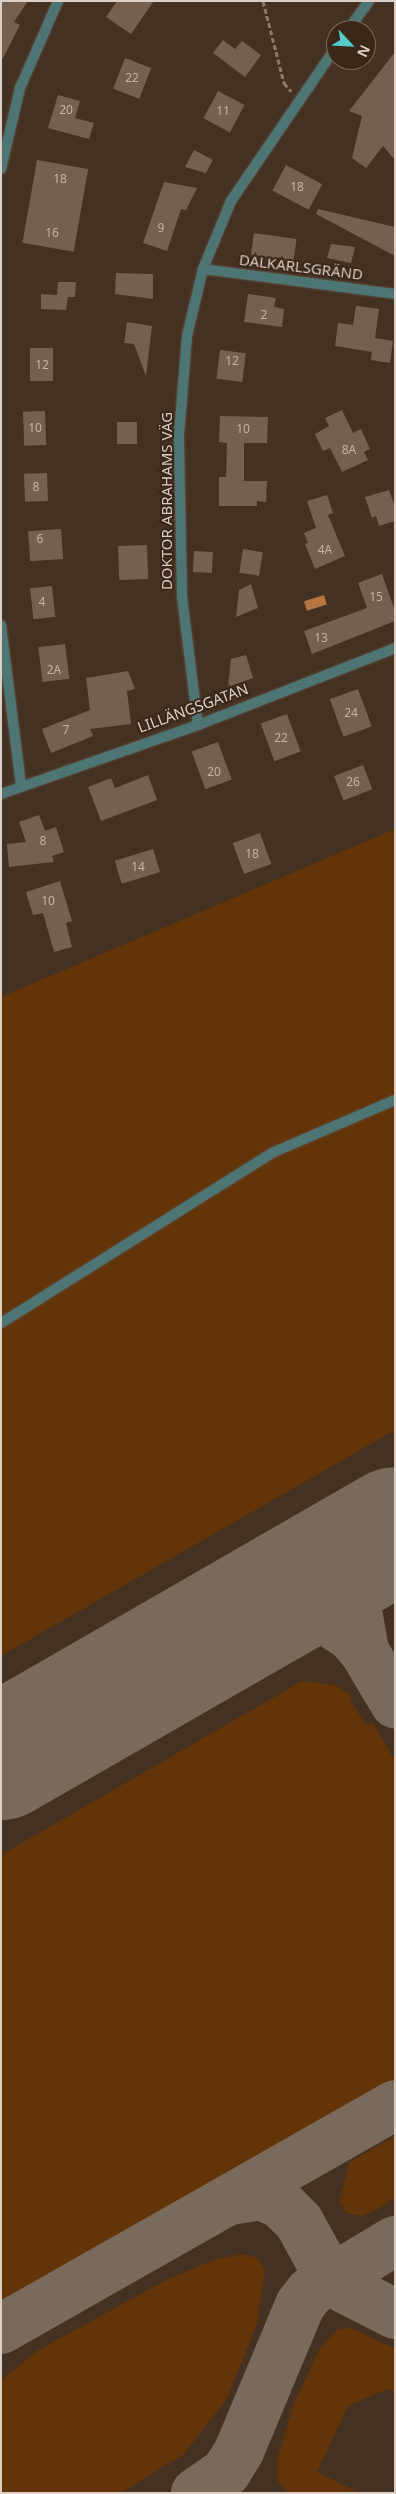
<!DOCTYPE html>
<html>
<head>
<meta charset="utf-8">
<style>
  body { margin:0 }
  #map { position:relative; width:396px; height:2494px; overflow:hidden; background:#443122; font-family:"Noto Sans",sans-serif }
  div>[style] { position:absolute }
  .green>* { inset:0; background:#633407 }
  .water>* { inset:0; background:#b57644; transform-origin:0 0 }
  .taxiway>* { height:50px; margin:-25px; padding:0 25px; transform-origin:25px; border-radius:25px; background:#7a6a5c }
  .runway>* { height:126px; margin:-63px; padding:0 63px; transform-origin:63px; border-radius:63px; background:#7a6a5c }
  .building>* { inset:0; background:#755f4f; transform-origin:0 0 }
  .path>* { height:3px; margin-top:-1.5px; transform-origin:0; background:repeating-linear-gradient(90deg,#8a7a6e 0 5px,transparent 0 7.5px) }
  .roads { filter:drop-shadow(0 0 1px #5f4d40) drop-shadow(0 0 1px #5f4d40) }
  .service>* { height:10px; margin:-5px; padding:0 5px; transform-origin:5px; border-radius:5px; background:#4c7573 }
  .minor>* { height:10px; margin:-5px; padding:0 5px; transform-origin:5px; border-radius:5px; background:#4c7573 }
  span { translate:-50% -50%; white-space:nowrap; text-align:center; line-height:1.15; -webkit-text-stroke:4px #3a2718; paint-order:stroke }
  .number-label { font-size:12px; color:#c2b3a8 }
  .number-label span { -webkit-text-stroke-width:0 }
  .street-label { font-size:15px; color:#dccfc6 }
  .frame { position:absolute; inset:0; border:2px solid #dccfc6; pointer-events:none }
  .north { position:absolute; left:326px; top:20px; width:50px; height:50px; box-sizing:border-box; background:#3a2718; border:1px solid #7b6a5e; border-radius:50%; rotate:115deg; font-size:14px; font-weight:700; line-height:20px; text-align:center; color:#dccfc6 }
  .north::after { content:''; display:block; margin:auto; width:18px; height:22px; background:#53cdca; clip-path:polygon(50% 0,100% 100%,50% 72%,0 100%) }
</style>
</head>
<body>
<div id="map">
  <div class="green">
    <i style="clip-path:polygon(395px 829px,395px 1430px,1px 1656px,1px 997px)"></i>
    <i style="clip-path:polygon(302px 1681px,335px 1685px,351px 1695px,350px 1700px,366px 1725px,373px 1723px,395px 1761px,395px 2080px,1px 2306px,1px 1855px)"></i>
    <i style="clip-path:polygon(395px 2136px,395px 2197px,377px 2210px,361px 2216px,347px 2213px,339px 2201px,350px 2162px)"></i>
    <i style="clip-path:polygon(242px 2254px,258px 2258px,265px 2270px,257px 2324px,226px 2400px,184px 2454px,121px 2493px,1px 2493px,1px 2381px,4px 2378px,37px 2351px,166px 2280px,214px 2260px)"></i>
    <i style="clip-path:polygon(351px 2328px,395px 2349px,395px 2392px,388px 2389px,348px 2406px,317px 2472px,360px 2493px,288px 2493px,277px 2480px,277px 2460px,294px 2403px,320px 2348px,338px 2329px)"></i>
  </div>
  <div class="water">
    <i style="left:324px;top:595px;width:10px;height:21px;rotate:73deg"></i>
  </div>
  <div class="taxiway">
    <i style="left:242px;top:1618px;width:55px;rotate:-6.2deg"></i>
    <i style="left:297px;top:1612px;width:36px;rotate:18deg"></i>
    <i style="left:331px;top:1623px;width:24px;rotate:33deg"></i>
    <i style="left:351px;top:1636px;width:20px;rotate:49deg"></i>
    <i style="left:364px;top:1651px;width:61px;rotate:59.2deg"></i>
    <i style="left:364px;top:1651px;width:41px;rotate:-99.9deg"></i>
    <i style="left:357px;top:1611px;width:24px;rotate:-83deg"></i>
    <i style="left:360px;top:1587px;width:21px;rotate:-71deg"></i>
    <i style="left:367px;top:1567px;width:45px;rotate:-51.3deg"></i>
    <i style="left:230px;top:2200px;width:30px;rotate:-9deg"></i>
    <i style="left:260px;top:2195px;width:22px;rotate:22deg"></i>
    <i style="left:280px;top:2203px;width:27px;rotate:45deg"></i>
    <i style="left:299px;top:2222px;width:46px;rotate:61.2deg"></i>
    <i style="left:321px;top:2262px;width:21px;rotate:51deg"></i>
    <i style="left:334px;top:2278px;width:16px;rotate:43deg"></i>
    <i style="left:346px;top:2289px;width:55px;rotate:27deg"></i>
    <i style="left:1px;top:2329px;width:453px;rotate:-29.6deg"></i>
    <i style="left:196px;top:2493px;width:37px;rotate:-35deg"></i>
    <i style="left:226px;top:2472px;width:25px;rotate:-58deg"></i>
    <i style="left:239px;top:2451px;width:158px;rotate:-67.3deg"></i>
    <i style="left:300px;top:2305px;width:16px;rotate:-52deg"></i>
    <i style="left:310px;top:2292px;width:99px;rotate:-31deg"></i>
  </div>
  <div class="runway">
    <i style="left:1px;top:1757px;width:455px;rotate:-29.9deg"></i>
  </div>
  <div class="building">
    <i style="clip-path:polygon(1px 1px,28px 1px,14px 22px,20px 25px,1px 62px)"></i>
    <i style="clip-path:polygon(117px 1px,154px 1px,131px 34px,106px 17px)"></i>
    <i style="clip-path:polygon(223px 40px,235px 49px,242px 41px,261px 55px,245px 77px,213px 53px)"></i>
    <i style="clip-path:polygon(395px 52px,395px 160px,383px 146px,366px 168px,352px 158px,362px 116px,349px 111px)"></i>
    <i style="left:125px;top:58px;width:28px;height:33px;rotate:21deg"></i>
    <i style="left:218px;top:91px;width:30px;height:31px;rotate:28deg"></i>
    <i style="clip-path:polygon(58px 95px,80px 101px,75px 118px,94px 123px,89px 139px,48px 128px)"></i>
    <i style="clip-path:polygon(194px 150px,213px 160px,206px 173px,185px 167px)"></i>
    <i style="left:37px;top:160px;width:52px;height:84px;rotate:10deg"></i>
    <i style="left:286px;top:165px;width:41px;height:29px;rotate:28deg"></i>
    <i style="clip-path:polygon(164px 182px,197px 188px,186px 210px,181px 209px,167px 251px,143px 243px)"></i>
    <i style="clip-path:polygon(318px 209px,395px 227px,395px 256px,316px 214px)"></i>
    <i style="left:254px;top:233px;width:43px;height:22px;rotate:8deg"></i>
    <i style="clip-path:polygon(331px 244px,355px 247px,351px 263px,327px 258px)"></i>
    <i style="clip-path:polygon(116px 273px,153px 274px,153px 299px,115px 294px)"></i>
    <i style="clip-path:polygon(58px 282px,76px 282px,75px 297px,68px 297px,66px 310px,41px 309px,41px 294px,57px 295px)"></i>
    <i style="clip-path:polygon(248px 294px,276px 298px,274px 307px,284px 309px,282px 327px,244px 322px)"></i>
    <i style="clip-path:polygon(356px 306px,379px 309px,375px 338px,393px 341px,390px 363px,371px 360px,372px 352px,335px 346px,338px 323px,353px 325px)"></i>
    <i style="clip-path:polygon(127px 322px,152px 326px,146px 376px,134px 344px,124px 343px)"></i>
    <i style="left:30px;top:348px;width:23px;height:33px"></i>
    <i style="left:220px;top:350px;width:26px;height:29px;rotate:7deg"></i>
    <i style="clip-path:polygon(342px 410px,353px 433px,361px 429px,370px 449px,364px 452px,368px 460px,342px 472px,330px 448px,323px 451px,315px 434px,329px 426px,325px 418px)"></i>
    <i style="left:45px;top:411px;width:34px;height:22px;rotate:88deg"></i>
    <i style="clip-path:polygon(220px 416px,268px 417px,267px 443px,244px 443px,244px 481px,267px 481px,266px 502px,257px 501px,257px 506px,219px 506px,219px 477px,226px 477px,227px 443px,219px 442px)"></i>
    <i style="left:117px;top:422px;width:20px;height:22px"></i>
    <i style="left:47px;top:473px;width:28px;height:23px;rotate:88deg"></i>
    <i style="clip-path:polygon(389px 490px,395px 507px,395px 521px,379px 526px,376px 516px,372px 518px,365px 497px)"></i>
    <i style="clip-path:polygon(327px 495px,333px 513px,328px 515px,345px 556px,315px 569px,305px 544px,308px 543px,304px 533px,316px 528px,307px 501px)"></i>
    <i style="left:61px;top:529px;width:30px;height:33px;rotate:86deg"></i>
    <i style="left:147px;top:545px;width:34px;height:29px;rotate:88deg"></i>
    <i style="left:243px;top:549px;width:20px;height:24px;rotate:9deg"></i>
    <i style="left:194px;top:551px;width:19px;height:21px;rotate:3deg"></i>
    <i style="clip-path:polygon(382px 574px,395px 611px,395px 621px,312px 654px,304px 631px,367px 608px,358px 583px)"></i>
    <i style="clip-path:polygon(251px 584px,258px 608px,236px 617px,239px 590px)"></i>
    <i style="left:52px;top:586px;width:31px;height:22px;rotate:84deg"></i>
    <i style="left:65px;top:644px;width:35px;height:27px;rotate:83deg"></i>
    <i style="clip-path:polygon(246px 655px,253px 678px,228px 687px,231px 659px)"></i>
    <i style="clip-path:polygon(128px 671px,135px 689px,127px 691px,131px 724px,90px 729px,93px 736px,51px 753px,42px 729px,90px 710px,86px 678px)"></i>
    <i style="left:358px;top:689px;width:40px;height:30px;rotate:70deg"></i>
    <i style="left:287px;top:714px;width:40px;height:28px;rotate:70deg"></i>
    <i style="left:218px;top:742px;width:40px;height:28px;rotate:70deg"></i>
    <i style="left:363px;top:765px;width:26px;height:31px;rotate:69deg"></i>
    <i style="clip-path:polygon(148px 775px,157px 800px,101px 821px,88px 787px,111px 778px,115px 788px)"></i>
    <i style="clip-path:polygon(39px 815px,45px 831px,56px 827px,64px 852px,52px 856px,54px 862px,9px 867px,7px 844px,26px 842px,19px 822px)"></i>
    <i style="left:260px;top:833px;width:33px;height:29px;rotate:70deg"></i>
    <i style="left:153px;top:849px;width:24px;height:40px;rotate:73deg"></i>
    <i style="clip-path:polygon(60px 881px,72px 921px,66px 923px,72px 947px,54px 952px,43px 913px,33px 915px,26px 892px)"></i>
  </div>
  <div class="path">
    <i style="left:263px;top:1px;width:85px;rotate:75.6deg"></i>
    <i style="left:284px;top:83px;width:11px;rotate:49deg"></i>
  </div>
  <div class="roads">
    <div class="service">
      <i style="left:1px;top:1323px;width:322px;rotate:-32.1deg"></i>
      <i style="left:274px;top:1152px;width:132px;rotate:-23.3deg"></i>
    </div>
    <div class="minor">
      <i style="left:348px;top:30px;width:36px;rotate:-54deg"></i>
      <i style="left:1px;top:169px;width:83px;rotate:-76.8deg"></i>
      <i style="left:20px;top:88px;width:95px;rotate:-66.4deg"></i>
      <i style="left:203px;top:269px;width:194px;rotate:7.4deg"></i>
      <i style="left:1px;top:625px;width:162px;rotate:82.9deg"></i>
      <i style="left:198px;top:725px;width:129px;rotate:-97.1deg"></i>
      <i style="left:182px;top:597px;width:163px;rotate:-91.1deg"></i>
      <i style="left:179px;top:434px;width:98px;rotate:-85.3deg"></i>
      <i style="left:187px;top:336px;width:69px;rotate:-76.6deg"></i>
      <i style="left:203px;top:269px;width:74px;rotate:-67.6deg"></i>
      <i style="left:231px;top:201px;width:186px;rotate:-55.7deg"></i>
      <i style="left:1px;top:794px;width:209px;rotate:-19.3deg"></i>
      <i style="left:198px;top:725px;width:212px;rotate:-21.3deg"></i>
    </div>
  </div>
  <div class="number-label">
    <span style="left:132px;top:78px">22</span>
    <span style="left:66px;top:110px">20</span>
    <span style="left:223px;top:111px">11</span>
    <span style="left:60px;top:179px">18</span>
    <span style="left:297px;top:187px">18</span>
    <span style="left:161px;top:228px">9</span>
    <span style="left:52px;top:233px">16</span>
    <span style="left:264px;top:315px">2</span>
    <span style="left:232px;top:361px">12</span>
    <span style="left:42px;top:365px">12</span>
    <span style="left:35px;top:428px">10</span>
    <span style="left:243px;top:429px">10</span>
    <span style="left:349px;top:450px">8A</span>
    <span style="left:36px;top:487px">8</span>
    <span style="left:40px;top:539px">6</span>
    <span style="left:325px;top:550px">4A</span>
    <span style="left:376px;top:597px">15</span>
    <span style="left:42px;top:602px">4</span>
    <span style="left:321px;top:638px">13</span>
    <span style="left:54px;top:670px">2A</span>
    <span style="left:351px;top:713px">24</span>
    <span style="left:66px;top:730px">7</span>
    <span style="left:281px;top:738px">22</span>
    <span style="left:214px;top:772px">20</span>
    <span style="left:353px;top:782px">26</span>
    <span style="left:43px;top:841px">8</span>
    <span style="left:252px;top:854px">18</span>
    <span style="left:138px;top:867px">14</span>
    <span style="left:48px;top:901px">10</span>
  </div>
  <div class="street-label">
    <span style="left:301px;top:267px;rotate:7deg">DALKARLSGRÄND</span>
    <span style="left:167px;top:501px;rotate:-90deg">DOKTOR ABRAHAMS VÄG</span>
    <span style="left:193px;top:708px;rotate:-20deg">LILLÄNGSGATAN</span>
  </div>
  <div class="frame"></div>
  <div class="north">N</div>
</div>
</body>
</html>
